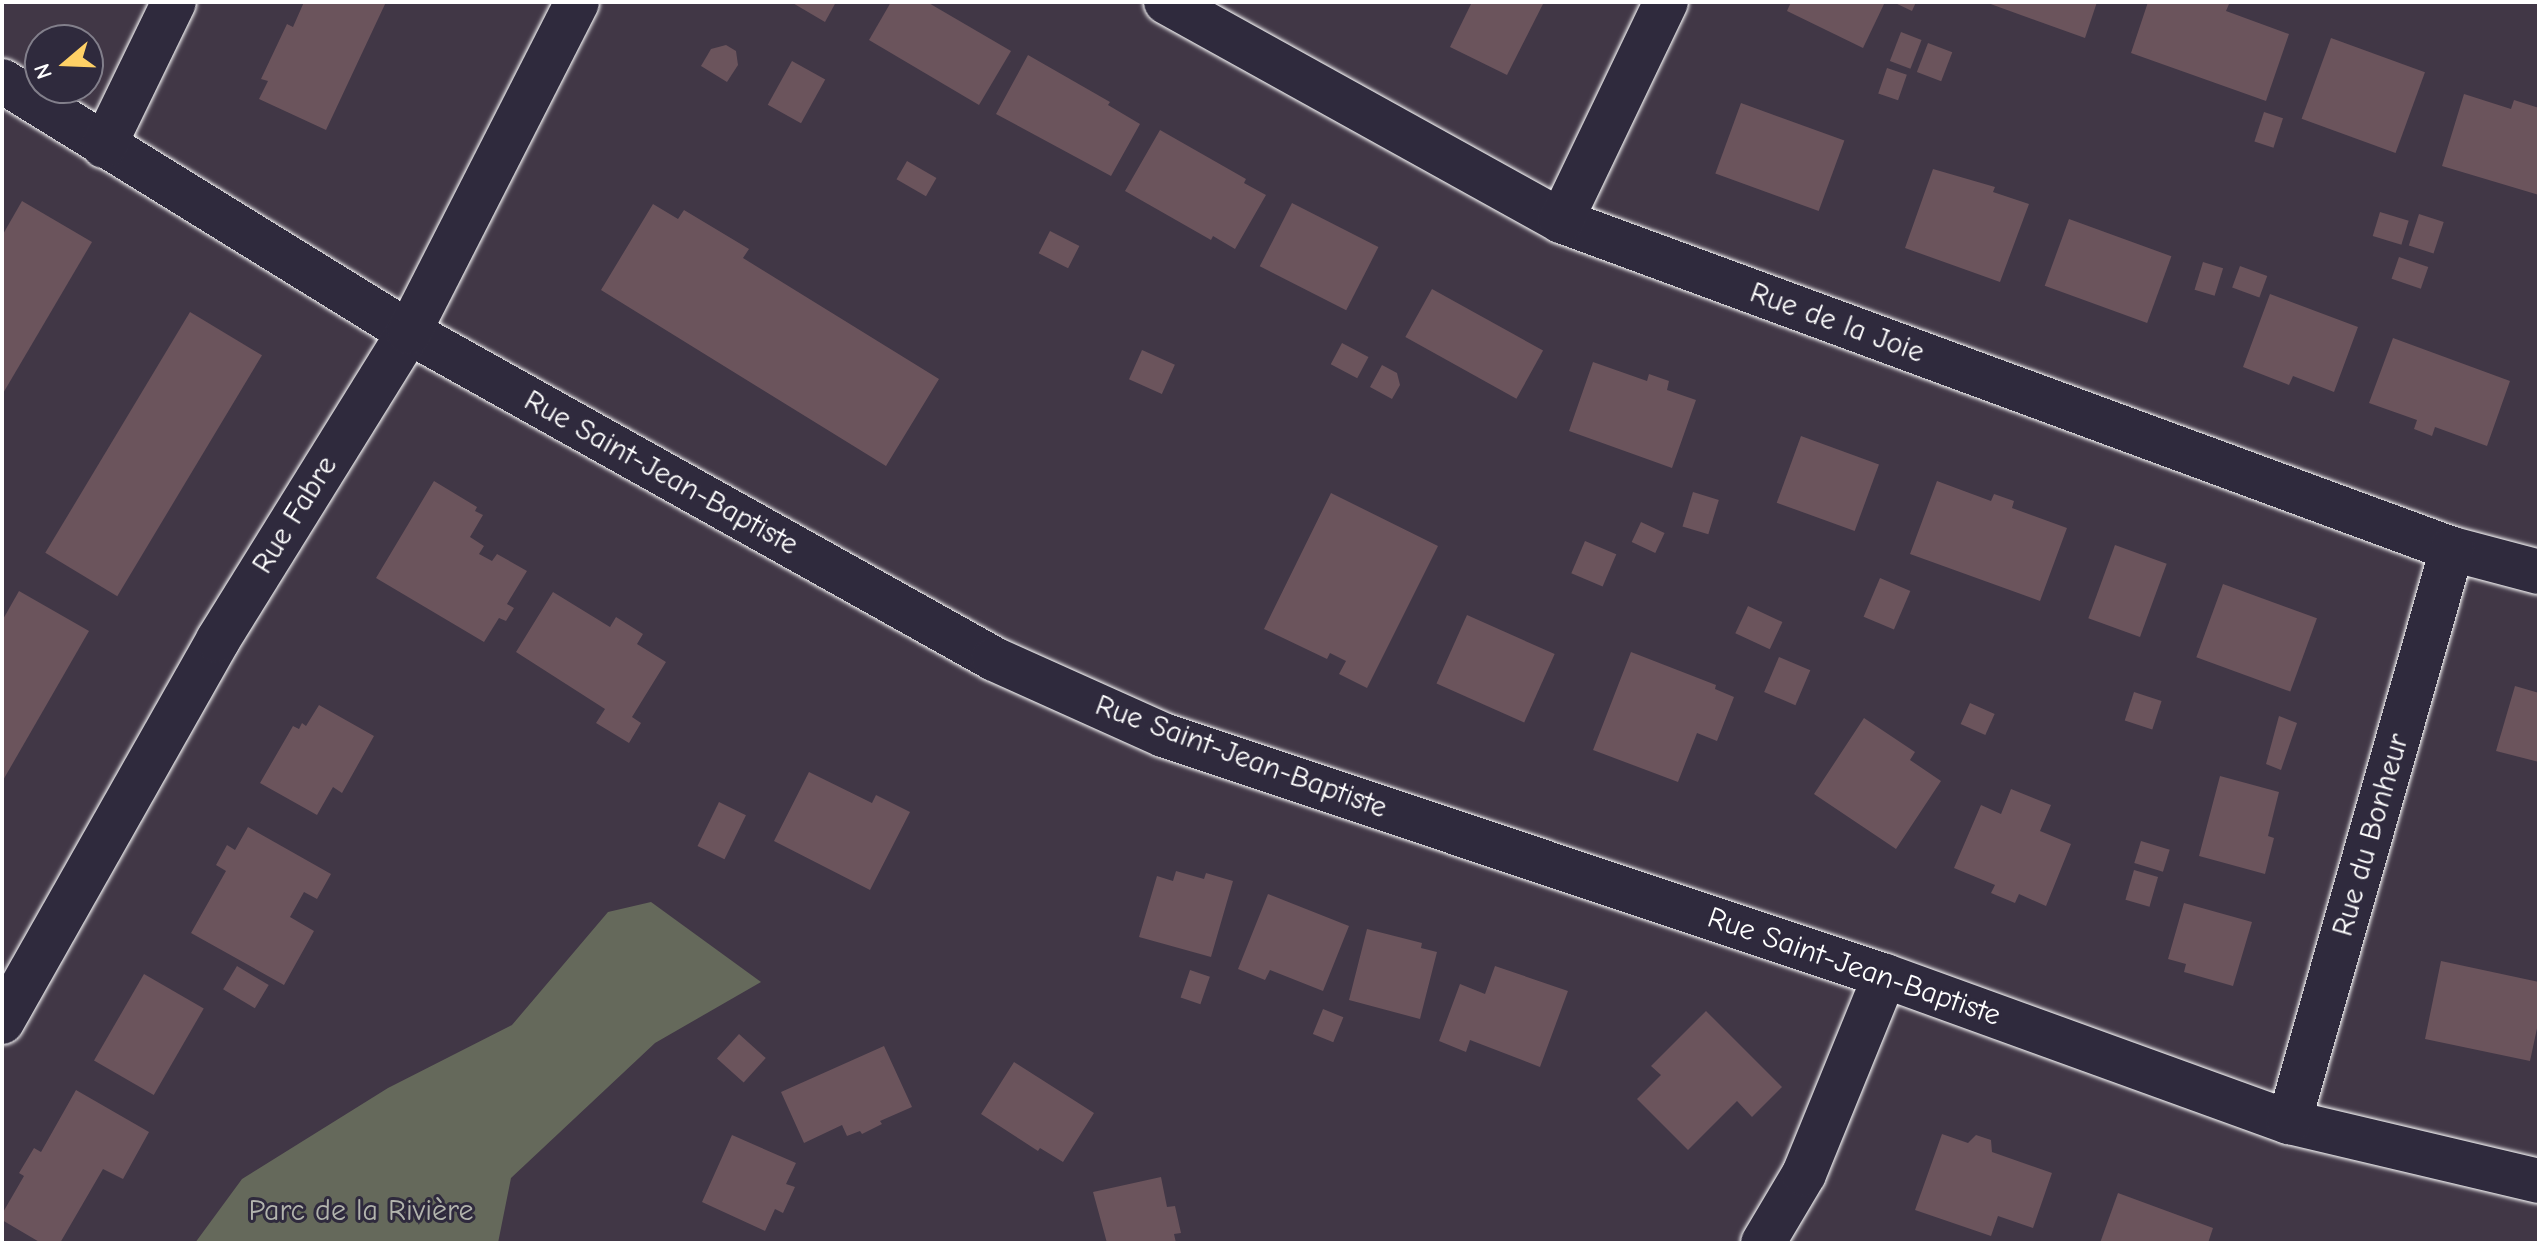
<!DOCTYPE html>
<html>
<head>
<meta charset="utf-8">
<style>
  body { margin:0 }
  #map { position:relative; width:2541px; height:1245px; overflow:hidden; background:#413746; font-family:"Comic Neue",sans-serif }
  div>[style] { position:absolute }
  .green>* { inset:0; background:#65695b }
  .building>* { inset:0; background:#6b545c; transform-origin:0 0 }
  .roads { filter:drop-shadow(0 0 2px #fff) drop-shadow(0 0 2px #fff) }
  .minor>* { height:44px; margin:-22px; padding:0 22px; transform-origin:22px; border-radius:22px; background:#2f2a3d }
  span { translate:-50% -50%; white-space:nowrap; text-align:center; line-height:1.15; -webkit-text-stroke:6px #2f2a3d; paint-order:stroke }
  .street-label { font-size:30px; color:#fff }
  .park-label { font-size:30px; color:#b2b4ad }
  .frame { position:absolute; inset:0; border:4px solid #fff; pointer-events:none }
  .north { position:absolute; left:24px; top:24px; width:80px; height:80px; box-sizing:border-box; background:#2f2a3d; border:2px solid #827f8b; border-radius:50%; rotate:251deg; font-size:22px; font-weight:700; line-height:32px; text-align:center; color:#fff }
  .north::after { content:''; display:block; margin:auto; width:28px; height:36px; background:#ffd166; clip-path:polygon(50% 0,100% 100%,50% 72%,0 100%) }
</style>
</head>
<body>
<div id="map">
  <div class="green">
    <i style="clip-path:polygon(651px 902px,761px 982px,655px 1043px,511px 1178px,498px 1243px,195px 1243px,242px 1179px,388px 1088px,512px 1025px,608px 912px)"></i>
  </div>
  <div class="building">
    <i style="clip-path:polygon(304px 2px,386px 2px,326px 130px,259px 99px,268px 81px,261px 79px,287px 24px,293px 27px)"></i>
    <i style="clip-path:polygon(791px 2px,836px 2px,825px 22px)"></i>
    <i style="clip-path:polygon(891px 2px,927px 2px,1011px 51px,979px 105px,869px 40px)"></i>
    <i style="clip-path:polygon(1472px 2px,1544px 2px,1507px 75px,1450px 47px)"></i>
    <i style="clip-path:polygon(1791px 2px,1885px 2px,1863px 48px,1787px 11px)"></i>
    <i style="clip-path:polygon(1893px 2px,1916px 2px,1912px 11px)"></i>
    <i style="clip-path:polygon(1985px 2px,2097px 2px,2085px 38px)"></i>
    <i style="clip-path:polygon(2148px 2px,2223px 2px,2229px 4px,2226px 11px,2289px 34px,2266px 101px,2131px 53px)"></i>
    <i style="left:1901px;top:32px;width:22px;height:31px;rotate:21deg"></i>
    <i style="left:2331px;top:38px;width:100px;height:86px;rotate:20deg"></i>
    <i style="left:1928px;top:43px;width:26px;height:31px;rotate:21deg"></i>
    <i style="clip-path:polygon(726px 45px,736px 51px,738px 65px,727px 82px,701px 66px,711px 49px)"></i>
    <i style="clip-path:polygon(1028px 55px,1110px 102px,1108px 105px,1140px 124px,1111px 176px,996px 114px)"></i>
    <i style="left:792px;top:61px;width:38px;height:50px;rotate:29deg"></i>
    <i style="left:1887px;top:68px;width:21px;height:27px;rotate:19deg"></i>
    <i style="clip-path:polygon(2464px 94px,2511px 109px,2514px 100px,2539px 108px,2539px 195px,2442px 166px)"></i>
    <i style="left:1741px;top:103px;width:110px;height:75px;rotate:20deg"></i>
    <i style="left:2264px;top:112px;width:20px;height:31px;rotate:18deg"></i>
    <i style="clip-path:polygon(1160px 130px,1246px 179px,1244px 183px,1266px 195px,1235px 249px,1213px 236px,1211px 240px,1125px 191px)"></i>
    <i style="left:907px;top:161px;width:34px;height:21px;rotate:30deg"></i>
    <i style="clip-path:polygon(1933px 169px,1995px 187px,1993px 192px,2029px 204px,2000px 282px,1905px 248px)"></i>
    <i style="clip-path:polygon(22px 201px,92px 242px,2px 395px,2px 236px)"></i>
    <i style="left:1292px;top:203px;width:97px;height:71px;rotate:27deg"></i>
    <i style="clip-path:polygon(653px 204px,678px 219px,684px 210px,749px 249px,743px 258px,939px 379px,886px 466px,601px 290px)"></i>
    <i style="left:2380px;top:212px;width:30px;height:25px;rotate:17deg"></i>
    <i style="left:2419px;top:214px;width:26px;height:33px;rotate:18deg"></i>
    <i style="left:2069px;top:219px;width:109px;height:71px;rotate:20deg"></i>
    <i style="left:1050px;top:231px;width:33px;height:25px;rotate:27deg"></i>
    <i style="left:2399px;top:257px;width:31px;height:23px;rotate:19deg"></i>
    <i style="left:2203px;top:262px;width:21px;height:29px;rotate:17deg"></i>
    <i style="left:2240px;top:266px;width:29px;height:23px;rotate:20deg"></i>
    <i style="left:1432px;top:289px;width:127px;height:55px;rotate:29deg"></i>
    <i style="clip-path:polygon(2270px 294px,2358px 327px,2334px 392px,2293px 376px,2289px 385px,2243px 367px)"></i>
    <i style="left:190px;top:312px;width:84px;height:281px;rotate:31deg"></i>
    <i style="clip-path:polygon(2393px 338px,2510px 381px,2487px 446px,2435px 427px,2432px 436px,2414px 429px,2417px 420px,2369px 403px)"></i>
    <i style="left:1342px;top:343px;width:30px;height:24px;rotate:28deg"></i>
    <i style="left:1142px;top:350px;width:36px;height:32px;rotate:24deg"></i>
    <i style="clip-path:polygon(1593px 362px,1647px 381px,1649px 374px,1669px 381px,1667px 390px,1696px 400px,1672px 468px,1569px 431px)"></i>
    <i style="clip-path:polygon(1382px 365px,1397px 373px,1400px 385px,1392px 399px,1370px 387px)"></i>
    <i style="left:1801px;top:436px;width:83px;height:71px;rotate:20deg"></i>
    <i style="clip-path:polygon(434px 481px,477px 507px,475px 511px,483px 515px,470px 537px,484px 546px,479px 554px,492px 561px,497px 554px,527px 571px,507px 604px,514px 608px,506px 621px,499px 618px,484px 642px,376px 578px)"></i>
    <i style="clip-path:polygon(1937px 481px,1991px 501px,1994px 494px,2014px 501px,2012px 508px,2067px 528px,2040px 601px,1910px 554px)"></i>
    <i style="left:1693px;top:492px;width:27px;height:36px;rotate:17deg"></i>
    <i style="clip-path:polygon(1331px 493px,1438px 546px,1367px 688px,1339px 674px,1346px 661px,1330px 653px,1327px 659px,1264px 629px)"></i>
    <i style="left:1641px;top:522px;width:26px;height:22px;rotate:25deg"></i>
    <i style="left:1585px;top:541px;width:34px;height:35px;rotate:23deg"></i>
    <i style="left:2115px;top:545px;width:55px;height:78px;rotate:20deg"></i>
    <i style="left:1880px;top:578px;width:33px;height:42px;rotate:23deg"></i>
    <i style="left:2223px;top:584px;width:100px;height:78px;rotate:20deg"></i>
    <i style="clip-path:polygon(19px 591px,89px 631px,2px 782px,2px 621px)"></i>
    <i style="clip-path:polygon(553px 592px,610px 627px,616px 617px,643px 634px,637px 644px,666px 662px,632px 717px,641px 723px,629px 743px,596px 723px,605px 709px,516px 652px)"></i>
    <i style="left:1748px;top:606px;width:38px;height:30px;rotate:25deg"></i>
    <i style="left:1467px;top:615px;width:96px;height:75px;rotate:24deg"></i>
    <i style="clip-path:polygon(1631px 652px,1716px 685px,1715px 689px,1734px 697px,1717px 741px,1697px 733px,1678px 782px,1593px 750px)"></i>
    <i style="left:1779px;top:657px;width:34px;height:38px;rotate:23deg"></i>
    <i style="clip-path:polygon(2515px 686px,2539px 693px,2539px 762px,2496px 751px)"></i>
    <i style="left:2134px;top:692px;width:29px;height:30px;rotate:18deg"></i>
    <i style="left:1970px;top:703px;width:27px;height:23px;rotate:24deg"></i>
    <i style="clip-path:polygon(319px 705px,374px 736px,342px 793px,333px 787px,317px 815px,260px 783px,293px 726px,299px 729px,302px 723px,306px 726px)"></i>
    <i style="clip-path:polygon(2279px 716px,2297px 723px,2281px 770px,2266px 764px)"></i>
    <i style="clip-path:polygon(1864px 718px,1915px 752px,1910px 760px,1941px 781px,1896px 849px,1814px 794px)"></i>
    <i style="clip-path:polygon(809px 772px,872px 803px,876px 795px,910px 812px,870px 890px,774px 841px)"></i>
    <i style="clip-path:polygon(2220px 776px,2279px 792px,2268px 836px,2274px 838px,2265px 874px,2199px 856px)"></i>
    <i style="clip-path:polygon(2011px 789px,2051px 805px,2040px 831px,2071px 844px,2046px 906px,2019px 894px,2015px 903px,1991px 893px,1995px 885px,1954px 868px,1981px 805px,2001px 814px)"></i>
    <i style="left:719px;top:802px;width:30px;height:49px;rotate:26deg"></i>
    <i style="clip-path:polygon(248px 827px,331px 874px,317px 899px,304px 892px,290px 917px,314px 931px,284px 985px,191px 933px,226px 871px,216px 865px,227px 845px,235px 850px)"></i>
    <i style="left:2141px;top:841px;width:30px;height:23px;rotate:17deg"></i>
    <i style="left:2134px;top:870px;width:25px;height:31px;rotate:16deg"></i>
    <i style="clip-path:polygon(1176px 871px,1204px 879px,1206px 873px,1233px 881px,1211px 957px,1139px 937px,1157px 876px,1173px 881px)"></i>
    <i style="clip-path:polygon(1268px 894px,1349px 926px,1323px 991px,1270px 970px,1265px 980px,1238px 969px)"></i>
    <i style="clip-path:polygon(2184px 903px,2252px 922px,2233px 986px,2184px 972px,2186px 964px,2168px 959px)"></i>
    <i style="clip-path:polygon(1367px 929px,1422px 943px,1421px 948px,1437px 952px,1420px 1019px,1349px 1000px)"></i>
    <i style="clip-path:polygon(2441px 961px,2539px 982px,2539px 1019px,2530px 1061px,2425px 1039px)"></i>
    <i style="left:237px;top:966px;width:37px;height:27px;rotate:31deg"></i>
    <i style="clip-path:polygon(1495px 966px,1568px 991px,1540px 1067px,1470px 1040px,1466px 1052px,1439px 1041px,1460px 984px,1485px 994px)"></i>
    <i style="left:1190px;top:970px;width:21px;height:29px;rotate:19deg"></i>
    <i style="left:144px;top:974px;width:69px;height:100px;rotate:30deg"></i>
    <i style="left:1323px;top:1009px;width:22px;height:27px;rotate:22deg"></i>
    <i style="clip-path:polygon(1706px 1011px,1782px 1087px,1752px 1117px,1737px 1101px,1688px 1150px,1637px 1099px,1661px 1075px,1651px 1066px)"></i>
    <i style="left:739px;top:1034px;width:36px;height:33px;rotate:42deg"></i>
    <i style="clip-path:polygon(884px 1046px,912px 1107px,880px 1121px,882px 1124px,862px 1134px,860px 1131px,847px 1136px,842px 1125px,804px 1143px,781px 1092px)"></i>
    <i style="clip-path:polygon(1014px 1062px,1094px 1113px,1063px 1162px,1040px 1148px,1038px 1151px,981px 1114px)"></i>
    <i style="clip-path:polygon(76px 1090px,149px 1132px,123px 1179px,103px 1169px,60px 1243px,41px 1243px,2px 1220px,2px 1214px,24px 1176px,19px 1173px,34px 1148px,41px 1152px)"></i>
    <i style="clip-path:polygon(1942px 1134px,1968px 1143px,1976px 1135px,1991px 1140px,1992px 1152px,2052px 1173px,2033px 1228px,1998px 1216px,1991px 1236px,1915px 1210px)"></i>
    <i style="clip-path:polygon(732px 1135px,796px 1163px,786px 1184px,795px 1187px,783px 1213px,775px 1209px,765px 1231px,702px 1202px)"></i>
    <i style="clip-path:polygon(1161px 1177px,1167px 1207px,1175px 1206px,1181px 1233px,1174px 1234px,1176px 1243px,1107px 1243px,1093px 1192px)"></i>
    <i style="clip-path:polygon(2118px 1193px,2213px 1228px,2208px 1243px,2100px 1243px)"></i>
  </div>
  <div class="roads">
    <div class="minor">
      <i style="left:1166px;top:2px;width:452px;rotate:29deg"></i>
      <i style="left:1561px;top:221px;width:949px;rotate:20.21deg"></i>
      <i style="left:2452px;top:549px;width:90px;rotate:14.8deg"></i>
      <i style="left:2px;top:81px;width:478px;rotate:31.7deg"></i>
      <i style="left:409px;top:332px;width:670px;rotate:29.2deg"></i>
      <i style="left:994px;top:659px;width:185px;rotate:24.2deg"></i>
      <i style="left:1163px;top:735px;width:761px;rotate:18.46deg"></i>
      <i style="left:1885px;top:976px;width:430px;rotate:19.9deg"></i>
      <i style="left:2289px;top:1122px;width:257px;rotate:13.3deg"></i>
      <i style="left:104px;top:146px;width:160px;rotate:-64.1deg"></i>
      <i style="left:1561px;top:221px;width:243px;rotate:-64.4deg"></i>
      <i style="left:2px;top:1022px;width:439px;rotate:-60.5deg"></i>
      <i style="left:218px;top:640px;width:362px;rotate:-58.2deg"></i>
      <i style="left:409px;top:332px;width:370px;rotate:-63deg"></i>
      <i style="left:2289px;top:1122px;width:596px;rotate:-74.12deg"></i>
      <i style="left:1763px;top:1243px;width:80px;rotate:-59.3deg"></i>
      <i style="left:1804px;top:1174px;width:214px;rotate:-67.8deg"></i>
    </div>
  </div>
  <div class="street-label">
    <span style="left:1837px;top:323px;rotate:20deg">Rue de la Joie</span>
    <span style="left:661px;top:473px;rotate:29deg">Rue Saint-Jean-Baptiste</span>
    <span style="left:295px;top:515px;rotate:-58deg">Rue Fabre</span>
    <span style="left:1241px;top:757px;rotate:20deg">Rue Saint-Jean-Baptiste</span>
    <span style="left:2371px;top:835px;rotate:-74deg">Rue du Bonheur</span>
    <span style="left:1854px;top:967px;rotate:19deg">Rue Saint-Jean-Baptiste</span>
  </div>
  <div class="park-label">
    <span style="left:361px;top:1211px">Parc de la Rivière</span>
  </div>
  <div class="frame"></div>
  <div class="north">N</div>
</div>
</body>
</html>
